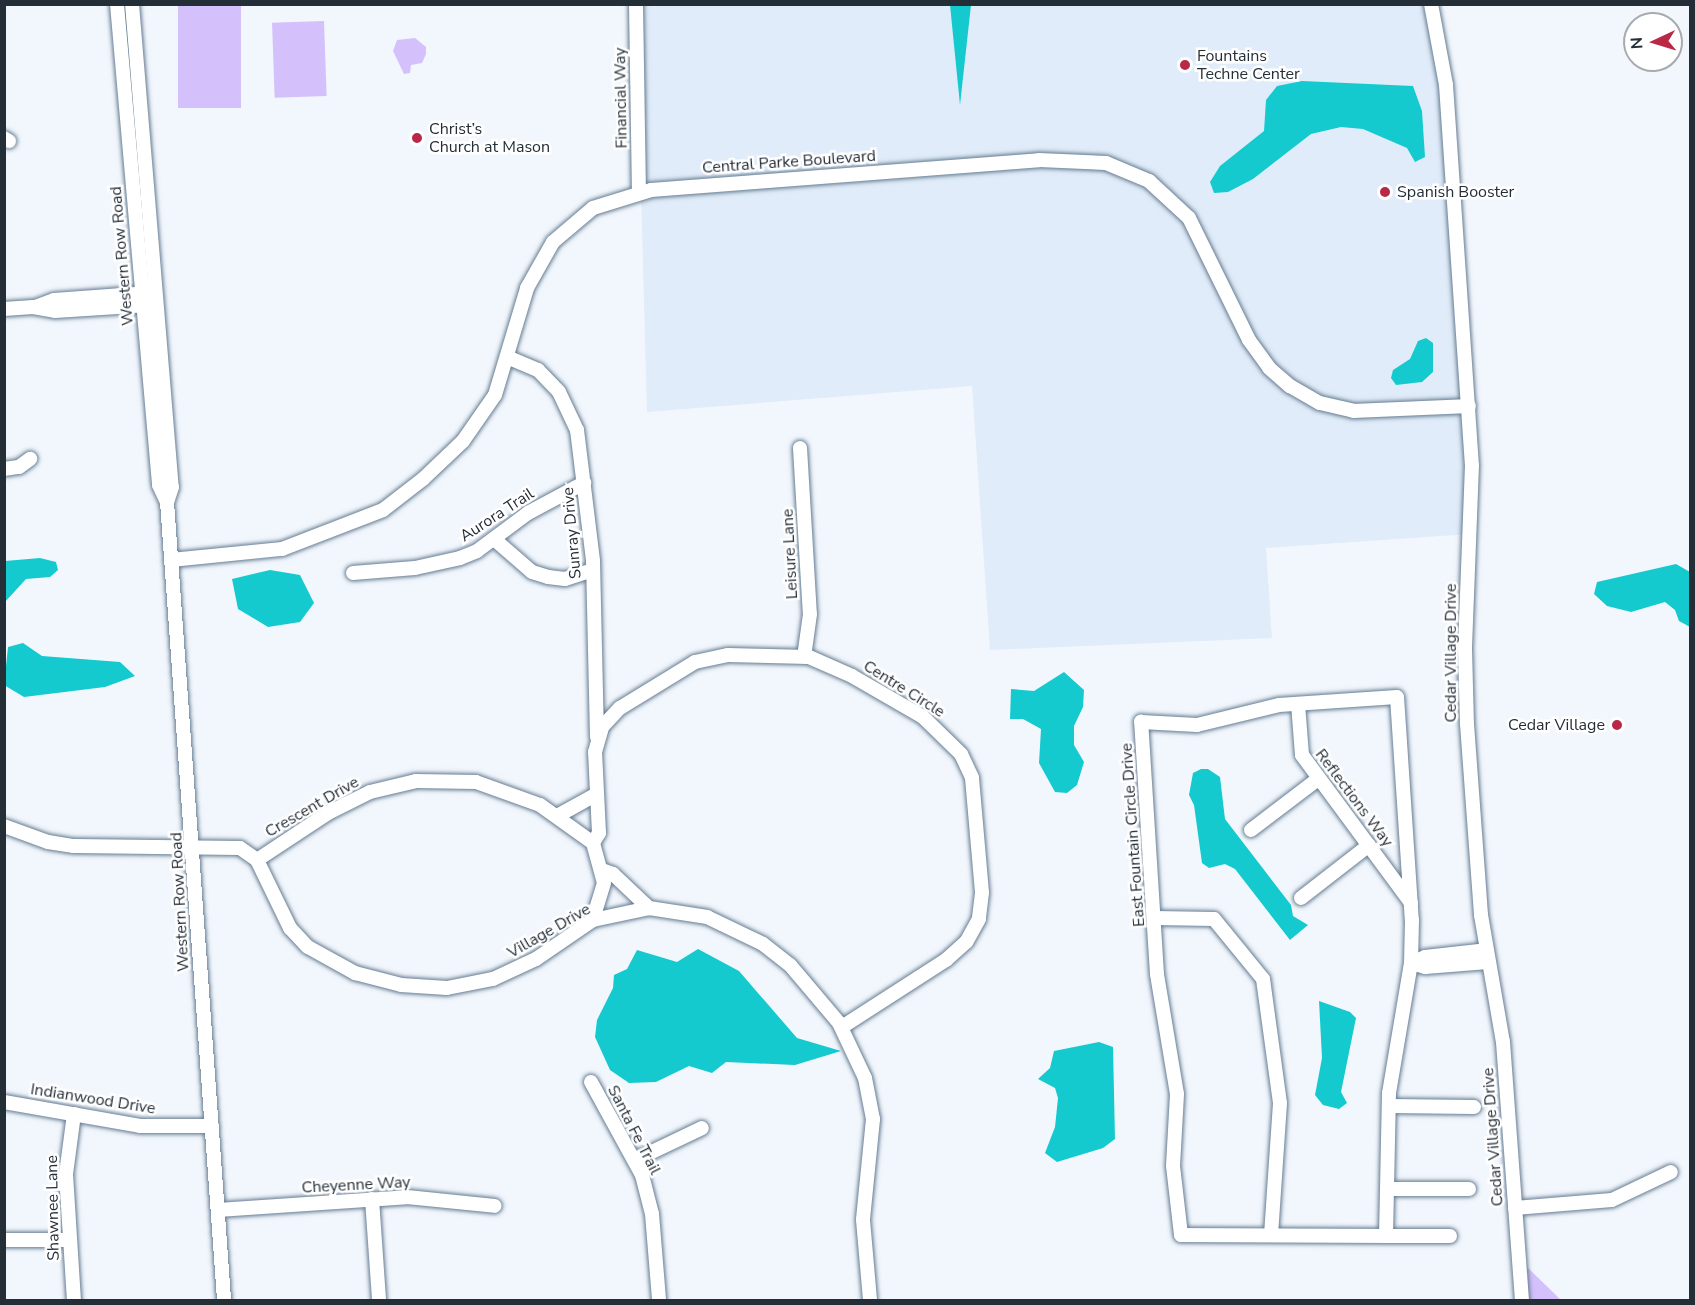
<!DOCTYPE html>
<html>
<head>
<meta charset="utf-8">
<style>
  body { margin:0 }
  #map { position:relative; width:1695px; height:1305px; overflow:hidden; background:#f2f7fd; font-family:"Nunito Sans",sans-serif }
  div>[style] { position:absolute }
  .built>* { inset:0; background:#e0ecf9 }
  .green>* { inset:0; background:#d4c1fc; transform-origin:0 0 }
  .water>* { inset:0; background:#14cacf }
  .roads { filter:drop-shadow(0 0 2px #657c92) drop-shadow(0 0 2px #657c92) }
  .minor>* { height:14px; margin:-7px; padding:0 7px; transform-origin:7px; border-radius:7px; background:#fff }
  .dots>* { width:16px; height:16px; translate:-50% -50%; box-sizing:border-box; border:3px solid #fff; border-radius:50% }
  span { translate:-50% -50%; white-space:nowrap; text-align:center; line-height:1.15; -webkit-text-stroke:5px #fff; paint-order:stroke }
  .poi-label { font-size:16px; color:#242e37 }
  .left { translate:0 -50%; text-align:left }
  .right { translate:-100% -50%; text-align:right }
  .street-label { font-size:16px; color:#242e37 }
  .frame { position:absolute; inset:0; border:6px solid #242e37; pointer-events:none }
  .north { position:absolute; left:1623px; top:12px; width:60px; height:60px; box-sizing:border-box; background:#fff; border:2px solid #a7abaf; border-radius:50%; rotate:266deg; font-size:16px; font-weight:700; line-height:24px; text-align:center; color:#242e37 }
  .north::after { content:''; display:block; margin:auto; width:21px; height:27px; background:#b92847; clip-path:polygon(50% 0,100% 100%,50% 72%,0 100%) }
</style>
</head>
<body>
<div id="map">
  <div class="built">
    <i style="clip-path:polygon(636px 5px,1431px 5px,1440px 44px,1470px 534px,1266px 548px,1272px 638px,990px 650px,972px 386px,647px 412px)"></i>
  </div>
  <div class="green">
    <i style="left:178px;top:5px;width:63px;height:103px"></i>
    <i style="left:324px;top:21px;width:75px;height:52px;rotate:88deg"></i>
    <i style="clip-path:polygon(415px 38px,426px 47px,426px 54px,422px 63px,411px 65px,410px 73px,404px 74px,393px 51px,397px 40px)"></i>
    <i style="clip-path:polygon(1527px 1267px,1561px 1300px,1529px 1300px)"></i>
  </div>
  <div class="water">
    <i style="clip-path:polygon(950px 5px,971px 5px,960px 105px)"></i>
    <i style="clip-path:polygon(1302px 81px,1413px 86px,1422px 111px,1425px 157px,1415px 162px,1407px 148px,1363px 129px,1341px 127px,1311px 134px,1253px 179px,1228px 192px,1214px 193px,1210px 182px,1220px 166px,1264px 131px,1266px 100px,1277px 86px)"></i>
    <i style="clip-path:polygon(1426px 338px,1433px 343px,1433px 372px,1422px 382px,1396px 385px,1391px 378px,1393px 370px,1410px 359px,1418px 341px)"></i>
    <i style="clip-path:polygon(40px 558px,56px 562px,58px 570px,50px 577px,26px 579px,5px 602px,5px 561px)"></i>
    <i style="clip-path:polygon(1676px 564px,1690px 572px,1690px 627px,1679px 621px,1675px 610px,1665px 602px,1631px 612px,1607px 606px,1594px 594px,1597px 582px)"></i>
    <i style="clip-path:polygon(270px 570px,300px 575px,314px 603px,300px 622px,268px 627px,238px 609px,232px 579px)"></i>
    <i style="clip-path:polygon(23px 643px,42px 656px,120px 662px,135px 676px,105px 687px,24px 697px,4px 685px,8px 647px)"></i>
    <i style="clip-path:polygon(1064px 672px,1084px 690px,1083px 707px,1074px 726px,1074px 745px,1084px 762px,1077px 785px,1067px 793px,1055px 792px,1039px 763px,1041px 729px,1023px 719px,1010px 719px,1011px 689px,1034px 691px)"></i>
    <i style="clip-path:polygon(1201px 769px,1208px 769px,1220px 777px,1225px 819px,1291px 905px,1293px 916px,1308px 925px,1290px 940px,1235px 869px,1225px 864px,1209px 868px,1202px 863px,1194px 805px,1189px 795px,1193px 773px)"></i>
    <i style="clip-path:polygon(698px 949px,739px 971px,797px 1038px,841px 1051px,795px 1065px,726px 1062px,712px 1073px,689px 1066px,656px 1082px,629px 1083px,610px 1070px,595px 1037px,597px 1020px,613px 988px,614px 975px,627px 969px,637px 950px,677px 962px)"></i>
    <i style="clip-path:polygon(1319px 1001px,1350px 1012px,1356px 1018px,1341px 1092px,1347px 1103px,1339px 1109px,1323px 1105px,1315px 1095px,1322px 1058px)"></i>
    <i style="clip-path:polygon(1099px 1042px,1113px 1047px,1115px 1139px,1103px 1148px,1057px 1162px,1045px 1153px,1055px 1127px,1058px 1098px,1055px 1088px,1038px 1079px,1050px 1068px,1054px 1051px)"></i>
  </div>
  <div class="roads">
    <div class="minor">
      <i style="left:117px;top:4px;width:483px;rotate:85deg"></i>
      <i style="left:159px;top:485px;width:19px;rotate:65deg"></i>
      <i style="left:167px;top:502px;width:800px;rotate:85.91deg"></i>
      <i style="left:132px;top:4px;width:485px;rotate:85.3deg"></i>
      <i style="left:172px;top:487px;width:16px;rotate:108deg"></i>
      <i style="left:636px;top:4px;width:187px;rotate:89.1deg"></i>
      <i style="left:1431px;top:4px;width:82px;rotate:79.5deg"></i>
      <i style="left:1446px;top:85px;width:381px;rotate:86.1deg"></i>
      <i style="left:1472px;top:465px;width:184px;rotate:92.2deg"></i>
      <i style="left:1465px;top:649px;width:75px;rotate:88.5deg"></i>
      <i style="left:1467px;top:724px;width:192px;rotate:85.8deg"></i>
      <i style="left:1481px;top:915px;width:129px;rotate:80.2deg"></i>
      <i style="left:1503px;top:1042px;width:259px;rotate:85.8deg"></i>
      <i style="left:4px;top:138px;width:6px;rotate:31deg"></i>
      <i style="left:35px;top:307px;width:20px;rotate:-20deg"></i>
      <i style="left:54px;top:300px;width:96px;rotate:-4.2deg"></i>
      <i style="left:4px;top:309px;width:29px;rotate:-4deg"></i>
      <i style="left:33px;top:307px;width:22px;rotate:10deg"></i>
      <i style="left:55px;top:311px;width:94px;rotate:-3.7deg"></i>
      <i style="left:507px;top:357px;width:34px;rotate:23deg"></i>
      <i style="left:538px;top:370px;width:30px;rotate:46deg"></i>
      <i style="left:559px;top:392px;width:42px;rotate:64.7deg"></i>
      <i style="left:577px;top:430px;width:132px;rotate:83deg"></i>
      <i style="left:593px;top:561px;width:176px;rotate:88.7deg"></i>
      <i style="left:800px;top:448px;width:166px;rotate:86.6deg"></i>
      <i style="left:810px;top:614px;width:43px;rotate:97.9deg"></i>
      <i style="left:4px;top:469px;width:15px;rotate:-8deg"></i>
      <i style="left:19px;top:467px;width:14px;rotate:-36deg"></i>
      <i style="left:494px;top:539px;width:50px;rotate:41deg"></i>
      <i style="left:532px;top:572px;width:17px;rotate:17deg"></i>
      <i style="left:548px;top:577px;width:17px;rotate:7deg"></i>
      <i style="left:565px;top:579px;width:28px;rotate:-18deg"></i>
      <i style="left:171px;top:560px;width:112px;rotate:-5.7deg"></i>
      <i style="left:282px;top:549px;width:108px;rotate:-21.1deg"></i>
      <i style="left:383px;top:510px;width:51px;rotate:-37.8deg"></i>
      <i style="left:423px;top:479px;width:55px;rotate:-43.5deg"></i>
      <i style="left:463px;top:441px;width:56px;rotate:-55.2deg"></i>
      <i style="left:495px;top:395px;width:112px;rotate:-73.3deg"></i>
      <i style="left:527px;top:288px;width:53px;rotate:-60.5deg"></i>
      <i style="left:553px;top:242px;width:52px;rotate:-40.4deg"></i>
      <i style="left:593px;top:208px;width:61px;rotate:-17.2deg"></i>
      <i style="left:651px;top:190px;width:389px;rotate:-4.4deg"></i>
      <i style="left:1039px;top:160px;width:67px;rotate:2.6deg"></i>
      <i style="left:1106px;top:163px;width:47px;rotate:22.7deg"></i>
      <i style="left:1149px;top:181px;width:54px;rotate:42.8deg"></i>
      <i style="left:1189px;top:218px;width:136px;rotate:63.8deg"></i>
      <i style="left:1249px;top:340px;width:34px;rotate:54deg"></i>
      <i style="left:1269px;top:368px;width:28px;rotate:41deg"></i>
      <i style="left:1290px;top:386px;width:34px;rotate:30deg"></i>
      <i style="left:1320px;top:403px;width:35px;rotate:13deg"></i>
      <i style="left:1354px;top:411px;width:115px;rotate:-2.5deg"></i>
      <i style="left:353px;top:573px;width:62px;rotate:-4.6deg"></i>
      <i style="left:415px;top:568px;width:46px;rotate:-12.5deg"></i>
      <i style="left:460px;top:558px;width:18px;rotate:-22deg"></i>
      <i style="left:477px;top:551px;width:64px;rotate:-36.7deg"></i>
      <i style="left:528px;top:513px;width:64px;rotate:-28.2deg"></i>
      <i style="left:1397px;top:697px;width:224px;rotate:86.2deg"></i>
      <i style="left:1412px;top:920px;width:43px;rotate:91.3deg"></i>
      <i style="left:1411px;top:963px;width:132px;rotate:99.6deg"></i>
      <i style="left:1389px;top:1093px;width:143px;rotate:91.2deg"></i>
      <i style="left:1386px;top:1236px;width:205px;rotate:-179.7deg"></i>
      <i style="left:1181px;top:1235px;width:69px;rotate:-96.6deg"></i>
      <i style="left:1173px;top:1166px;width:72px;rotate:-86.8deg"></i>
      <i style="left:1177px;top:1094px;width:122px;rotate:-99.5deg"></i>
      <i style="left:1157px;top:974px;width:253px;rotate:-93.6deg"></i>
      <i style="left:1141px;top:722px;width:56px;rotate:3.1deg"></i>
      <i style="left:1197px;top:725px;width:84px;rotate:-13.7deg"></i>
      <i style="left:1279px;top:705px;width:118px;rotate:-3.9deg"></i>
      <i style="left:1298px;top:704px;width:51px;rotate:85.5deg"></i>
      <i style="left:1302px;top:755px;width:184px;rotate:53.6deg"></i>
      <i style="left:559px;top:815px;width:43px;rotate:-28.9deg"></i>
      <i style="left:4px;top:826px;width:47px;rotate:20deg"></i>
      <i style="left:48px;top:842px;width:26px;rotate:9deg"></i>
      <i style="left:74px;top:846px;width:166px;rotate:0.7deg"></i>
      <i style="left:240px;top:848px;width:21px;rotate:35deg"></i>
      <i style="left:257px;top:860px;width:76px;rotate:64.1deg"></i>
      <i style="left:290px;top:928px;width:26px;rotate:47deg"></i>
      <i style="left:308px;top:947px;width:54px;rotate:29deg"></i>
      <i style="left:355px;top:973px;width:48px;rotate:14.6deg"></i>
      <i style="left:401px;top:985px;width:46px;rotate:3.7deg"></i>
      <i style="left:447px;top:988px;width:47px;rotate:-11.1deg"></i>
      <i style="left:493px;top:979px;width:47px;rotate:-24.9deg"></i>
      <i style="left:536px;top:959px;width:69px;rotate:-34.4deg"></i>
      <i style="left:593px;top:920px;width:57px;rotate:-12.1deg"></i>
      <i style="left:649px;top:908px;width:59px;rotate:8.8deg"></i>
      <i style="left:707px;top:917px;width:62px;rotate:25.7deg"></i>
      <i style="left:763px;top:944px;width:34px;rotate:38deg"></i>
      <i style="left:790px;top:965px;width:76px;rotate:49.8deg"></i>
      <i style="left:839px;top:1023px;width:61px;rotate:64.7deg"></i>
      <i style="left:865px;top:1078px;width:42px;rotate:79deg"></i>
      <i style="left:873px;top:1119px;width:101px;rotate:95.7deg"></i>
      <i style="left:863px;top:1220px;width:80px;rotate:85deg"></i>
      <i style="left:1251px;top:830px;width:84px;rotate:-37.3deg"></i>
      <i style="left:593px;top:843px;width:12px;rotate:-59deg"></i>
      <i style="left:599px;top:833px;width:81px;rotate:-92.8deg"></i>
      <i style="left:595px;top:752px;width:26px;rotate:-74deg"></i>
      <i style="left:602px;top:727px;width:26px;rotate:-47deg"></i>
      <i style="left:620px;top:708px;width:88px;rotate:-31.5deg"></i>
      <i style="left:695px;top:662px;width:34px;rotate:-12deg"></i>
      <i style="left:728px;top:655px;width:81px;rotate:1.4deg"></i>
      <i style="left:809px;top:657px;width:47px;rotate:23.8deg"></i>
      <i style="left:852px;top:676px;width:82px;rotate:30deg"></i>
      <i style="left:923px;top:717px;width:53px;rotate:44.2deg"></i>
      <i style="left:961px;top:754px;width:26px;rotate:65deg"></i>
      <i style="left:972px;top:778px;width:115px;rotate:85deg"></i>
      <i style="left:982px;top:893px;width:26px;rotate:97deg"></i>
      <i style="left:979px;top:919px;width:26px;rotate:119deg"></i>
      <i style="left:966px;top:942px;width:27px;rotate:138deg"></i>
      <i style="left:946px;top:960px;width:124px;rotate:147.2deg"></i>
      <i style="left:257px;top:860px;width:85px;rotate:-33.5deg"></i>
      <i style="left:328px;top:813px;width:47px;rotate:-26.6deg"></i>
      <i style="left:370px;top:792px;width:47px;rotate:-13.4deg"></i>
      <i style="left:416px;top:781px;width:60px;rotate:1deg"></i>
      <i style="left:476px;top:782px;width:68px;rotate:19.8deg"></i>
      <i style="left:540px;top:805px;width:65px;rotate:35.6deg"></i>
      <i style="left:593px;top:843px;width:41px;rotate:74.6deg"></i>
      <i style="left:604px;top:883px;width:39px;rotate:107deg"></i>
      <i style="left:602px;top:870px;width:12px;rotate:20deg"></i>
      <i style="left:613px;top:874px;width:50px;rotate:43.4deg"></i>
      <i style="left:1301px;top:898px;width:86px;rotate:-37.9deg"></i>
      <i style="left:1155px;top:918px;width:59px;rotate:1deg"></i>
      <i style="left:1214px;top:919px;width:77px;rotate:50.8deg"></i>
      <i style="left:1263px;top:979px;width:125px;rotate:82.2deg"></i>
      <i style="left:1280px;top:1103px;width:132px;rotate:93.9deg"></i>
      <i style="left:1411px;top:963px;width:15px;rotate:16deg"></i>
      <i style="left:1425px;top:967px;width:63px;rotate:-4.5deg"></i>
      <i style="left:1411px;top:963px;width:15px;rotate:-23deg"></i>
      <i style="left:1425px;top:957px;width:61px;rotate:-6.5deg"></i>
      <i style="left:591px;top:1082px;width:106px;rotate:61.3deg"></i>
      <i style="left:642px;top:1175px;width:40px;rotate:75.6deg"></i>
      <i style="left:652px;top:1214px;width:86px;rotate:85.3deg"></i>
      <i style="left:4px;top:1102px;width:138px;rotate:10deg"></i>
      <i style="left:140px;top:1126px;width:72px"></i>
      <i style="left:1389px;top:1106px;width:85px;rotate:0.7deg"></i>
      <i style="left:74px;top:1114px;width:61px;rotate:97.6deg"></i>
      <i style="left:66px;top:1174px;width:126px;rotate:86.4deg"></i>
      <i style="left:635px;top:1160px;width:74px;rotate:-25.5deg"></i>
      <i style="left:1388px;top:1189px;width:81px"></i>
      <i style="left:372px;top:1199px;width:101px;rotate:86deg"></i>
      <i style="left:1515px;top:1208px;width:97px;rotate:-4.7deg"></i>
      <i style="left:1612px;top:1200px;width:65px;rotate:-25.4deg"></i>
      <i style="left:218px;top:1210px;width:189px;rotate:-3.9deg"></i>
      <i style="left:407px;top:1197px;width:88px;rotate:5.8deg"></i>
      <i style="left:1386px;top:1236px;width:64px"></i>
      <i style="left:4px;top:1240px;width:65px"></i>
    </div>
  </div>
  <div class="dots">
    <i style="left:1185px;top:65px;background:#b92847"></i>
    <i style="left:417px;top:138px;background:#b92847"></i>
    <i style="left:1385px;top:192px;background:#b92847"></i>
    <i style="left:1617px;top:725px;background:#b92847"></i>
  </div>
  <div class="poi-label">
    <span class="left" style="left:1197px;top:65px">Fountains<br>Techne Center</span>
    <span class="left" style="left:429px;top:138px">Christ’s<br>Church at Mason</span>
    <span class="left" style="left:1397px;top:192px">Spanish Booster</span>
    <span class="right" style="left:1605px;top:725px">Cedar Village</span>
  </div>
  <div class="street-label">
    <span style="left:621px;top:98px;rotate:-91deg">Financial Way</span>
    <span style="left:789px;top:162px;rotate:-4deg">Central Parke Boulevard</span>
    <span style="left:122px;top:256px;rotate:-95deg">Western Row Road</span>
    <span style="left:497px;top:515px;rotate:-33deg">Aurora Trail</span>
    <span style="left:572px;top:533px;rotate:-95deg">Sunray Drive</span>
    <span style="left:790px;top:554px;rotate:-93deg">Leisure Lane</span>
    <span style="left:1451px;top:653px;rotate:-90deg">Cedar Village Drive</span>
    <span style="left:904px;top:689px;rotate:32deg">Centre Circle</span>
    <span style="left:1354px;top:798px;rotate:53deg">Reflections Way</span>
    <span style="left:312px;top:807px;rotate:-30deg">Crescent Drive</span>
    <span style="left:1133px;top:835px;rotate:-94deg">East Fountain Circle Drive</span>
    <span style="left:180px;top:902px;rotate:-93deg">Western Row Road</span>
    <span style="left:549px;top:931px;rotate:-30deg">Village Drive</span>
    <span style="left:93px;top:1099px;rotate:9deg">Indianwood Drive</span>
    <span style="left:634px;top:1130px;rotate:63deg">Santa Fe Trail</span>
    <span style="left:1493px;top:1137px;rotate:-94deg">Cedar Village Drive</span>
    <span style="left:356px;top:1185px;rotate:-3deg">Cheyenne Way</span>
    <span style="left:53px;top:1208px;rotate:-91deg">Shawnee Lane</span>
  </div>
  <div class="frame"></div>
  <div class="north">N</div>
</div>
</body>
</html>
